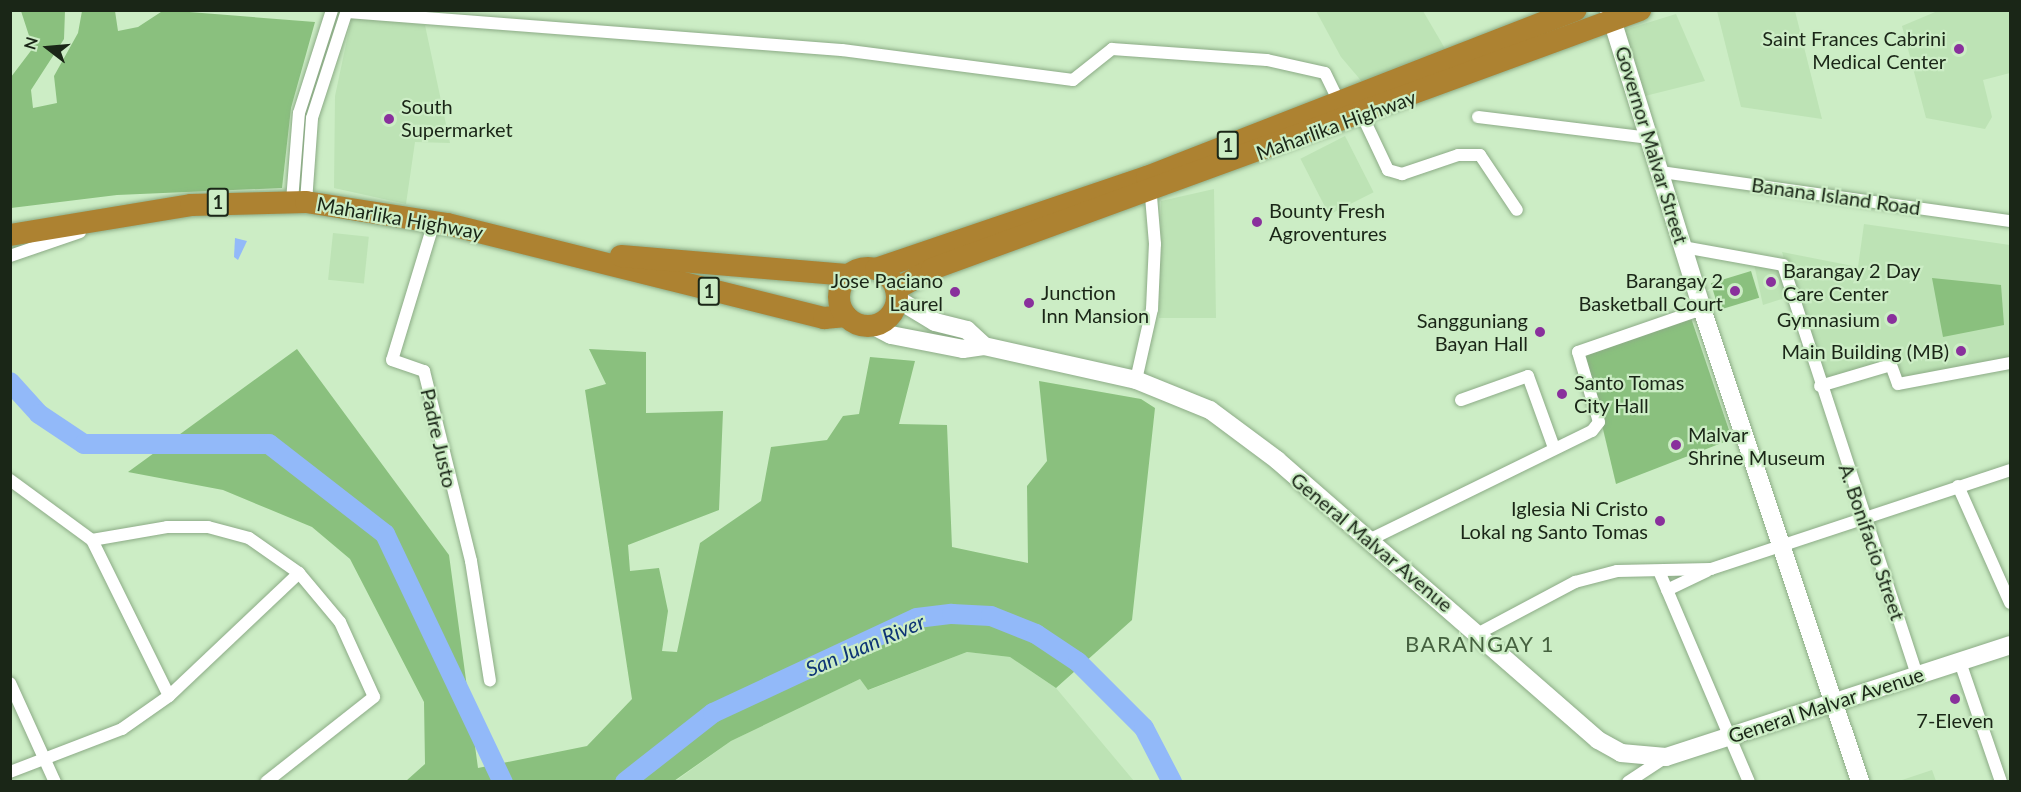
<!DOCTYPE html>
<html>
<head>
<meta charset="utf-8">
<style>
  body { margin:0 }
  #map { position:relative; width:2021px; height:792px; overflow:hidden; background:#ccedc5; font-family:Lato,sans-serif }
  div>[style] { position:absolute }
  .built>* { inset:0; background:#bde3b5; transform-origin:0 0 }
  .green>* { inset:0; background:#8ac07e; transform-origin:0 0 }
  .water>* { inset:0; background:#92b9f9 }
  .river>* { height:20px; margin:-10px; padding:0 10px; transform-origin:10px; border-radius:10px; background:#92b9f9 }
  .roads { filter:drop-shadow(0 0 2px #8cab86) drop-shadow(0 0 2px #8cab86) }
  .street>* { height:12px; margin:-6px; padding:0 6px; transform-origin:6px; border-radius:6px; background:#fff }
  .secondary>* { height:18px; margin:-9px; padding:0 9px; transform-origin:9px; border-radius:9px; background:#fff }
  .highway>* { height:22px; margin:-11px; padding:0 11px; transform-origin:11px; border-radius:11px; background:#ad8231 }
  .highway>.ring { margin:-11px; padding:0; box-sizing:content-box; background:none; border:22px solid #ad8231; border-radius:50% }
  .dots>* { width:16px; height:16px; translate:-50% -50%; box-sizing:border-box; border:3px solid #ccedc5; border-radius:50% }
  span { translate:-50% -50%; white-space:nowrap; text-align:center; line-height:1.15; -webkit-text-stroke:4.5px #ccedc5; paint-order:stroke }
  .shield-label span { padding:2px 4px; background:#ccedc5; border:2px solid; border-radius:4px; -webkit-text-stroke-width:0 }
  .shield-label { font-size:18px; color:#1a2617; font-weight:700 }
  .poi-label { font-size:20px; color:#1a2617 }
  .right { translate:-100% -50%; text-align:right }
  .left { translate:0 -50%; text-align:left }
  .street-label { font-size:20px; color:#1a2617 }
  .water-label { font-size:21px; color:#0d3475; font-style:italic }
  .quarter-label { font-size:22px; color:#45613f; letter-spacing:1.5px }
  .frame { position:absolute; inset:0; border:12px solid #1a2617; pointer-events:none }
  .north { position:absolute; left:18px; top:18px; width:60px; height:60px; -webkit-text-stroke:4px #ccedc5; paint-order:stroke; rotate:286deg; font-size:16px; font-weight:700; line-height:24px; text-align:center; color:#1a2617 }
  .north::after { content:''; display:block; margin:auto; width:21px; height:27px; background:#1a2617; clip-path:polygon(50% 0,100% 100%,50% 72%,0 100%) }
</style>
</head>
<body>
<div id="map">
  <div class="built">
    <i style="clip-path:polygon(1940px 10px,2010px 11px,2010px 73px,1983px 80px,1992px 117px,1985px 129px,1926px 118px,1902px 26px)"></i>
    <i style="clip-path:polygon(1316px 11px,1423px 11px,1447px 52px,1369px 90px,1341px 57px)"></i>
    <i style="clip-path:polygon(1717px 11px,1795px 11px,1822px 119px,1741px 107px)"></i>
    <i style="clip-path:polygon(1676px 14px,1705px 81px,1641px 97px,1621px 31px)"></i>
    <i style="clip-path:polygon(352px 16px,425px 25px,450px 143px,415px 142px,406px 204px,334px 188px,335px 96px)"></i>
    <i style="left:1345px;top:136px;width:63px;height:50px;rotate:63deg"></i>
    <i style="clip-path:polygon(1214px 189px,1216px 318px,1159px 318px,1161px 201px)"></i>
    <i style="clip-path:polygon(1864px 224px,2010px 245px,2010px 358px,1898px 382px,1892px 364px,1822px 382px,1782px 252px,1858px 267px)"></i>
    <i style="left:333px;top:233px;width:36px;height:47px;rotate:6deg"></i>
    <i style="clip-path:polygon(1754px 264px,1779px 267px,1788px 297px,1763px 305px)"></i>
    <i style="clip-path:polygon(967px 652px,1010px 657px,1056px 688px,1134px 781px,674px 782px,731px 741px,860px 679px,869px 690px)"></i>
    <i style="clip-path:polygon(1932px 770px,1936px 781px,1899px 781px)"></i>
  </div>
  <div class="green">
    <i style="clip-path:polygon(164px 10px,315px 22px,291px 108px,282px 188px,117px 195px,11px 208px,11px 77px,33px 48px,21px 11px,65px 11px,64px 39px,31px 90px,33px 108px,57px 103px,54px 76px,78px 33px,82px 11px,115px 11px,118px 31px,138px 27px)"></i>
    <i style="left:1751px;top:271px;width:28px;height:42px;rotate:73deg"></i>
    <i style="clip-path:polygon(1932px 278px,2001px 285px,2004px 325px,1943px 337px)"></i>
    <i style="clip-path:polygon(1691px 318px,1732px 439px,1616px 484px,1585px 353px)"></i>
    <i style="clip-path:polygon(297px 349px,449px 555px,478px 768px,587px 746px,632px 699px,585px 390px,606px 384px,589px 349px,646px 352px,646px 413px,723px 411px,719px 510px,628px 545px,630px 571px,659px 568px,668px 611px,662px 651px,677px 652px,700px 543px,761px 501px,771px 447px,827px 440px,843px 416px,859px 414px,870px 357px,915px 361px,899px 424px,947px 425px,952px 547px,1028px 563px,1027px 486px,1047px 461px,1039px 381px,1141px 399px,1155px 408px,1132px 620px,1056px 688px,1010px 657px,967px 652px,868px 690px,860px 679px,731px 741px,674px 781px,406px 781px,425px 764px,424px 702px,350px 559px,312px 527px,223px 490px,128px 472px)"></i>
  </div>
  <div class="water">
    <i style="clip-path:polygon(235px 238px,247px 241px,238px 260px,234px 257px)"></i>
  </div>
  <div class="river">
    <i style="left:10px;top:382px;width:43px;rotate:47.8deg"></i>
    <i style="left:39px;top:414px;width:54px;rotate:33.7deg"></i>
    <i style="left:84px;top:444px;width:185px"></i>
    <i style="left:269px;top:444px;width:147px;rotate:37.8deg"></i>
    <i style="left:385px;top:534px;width:275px;rotate:64.6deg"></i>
    <i style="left:625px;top:782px;width:112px;rotate:-38.1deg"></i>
    <i style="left:713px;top:713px;width:225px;rotate:-25deg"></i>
    <i style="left:917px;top:618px;width:35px;rotate:-7deg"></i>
    <i style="left:952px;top:614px;width:39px;rotate:3deg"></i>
    <i style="left:991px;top:616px;width:48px;rotate:21.8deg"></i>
    <i style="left:1036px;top:634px;width:50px;rotate:33.7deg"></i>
    <i style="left:1078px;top:662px;width:93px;rotate:45deg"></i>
    <i style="left:1144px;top:728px;width:61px;rotate:62.6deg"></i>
  </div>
  <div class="roads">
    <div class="street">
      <i style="left:347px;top:12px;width:496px;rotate:4.4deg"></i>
      <i style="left:842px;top:50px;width:233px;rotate:7.4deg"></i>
      <i style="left:1073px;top:80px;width:50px;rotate:-38.5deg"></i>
      <i style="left:1112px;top:49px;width:155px;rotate:4.1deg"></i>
      <i style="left:1267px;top:60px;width:59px;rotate:12.6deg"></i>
      <i style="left:1325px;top:73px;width:32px;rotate:64deg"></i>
      <i style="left:1362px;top:115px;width:61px;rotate:64.7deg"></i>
      <i style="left:1388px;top:170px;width:15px;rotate:16deg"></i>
      <i style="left:1402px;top:174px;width:59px;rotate:-18.7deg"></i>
      <i style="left:1458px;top:155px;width:22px"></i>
      <i style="left:1480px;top:155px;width:66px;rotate:56.1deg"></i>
      <i style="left:1478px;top:117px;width:173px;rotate:7deg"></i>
      <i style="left:1661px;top:172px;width:352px;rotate:8deg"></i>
      <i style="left:292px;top:201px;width:88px;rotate:-85.5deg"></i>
      <i style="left:299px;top:113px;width:108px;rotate:-72.2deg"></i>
      <i style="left:306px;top:202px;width:84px;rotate:-85.9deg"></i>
      <i style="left:312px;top:118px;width:114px;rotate:-72deg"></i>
      <i style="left:434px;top:222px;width:144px;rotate:106.9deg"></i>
      <i style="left:392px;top:360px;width:34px;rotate:19deg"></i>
      <i style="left:424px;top:371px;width:196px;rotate:76.1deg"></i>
      <i style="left:471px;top:561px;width:121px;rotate:81deg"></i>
      <i style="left:1683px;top:247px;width:102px;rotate:10.2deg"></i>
      <i style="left:1783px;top:265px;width:432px;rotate:71.9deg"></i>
      <i style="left:10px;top:256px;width:74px;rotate:-18.9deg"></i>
      <i style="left:1136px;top:380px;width:73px;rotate:-77.3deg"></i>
      <i style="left:1152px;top:309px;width:65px;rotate:-87.4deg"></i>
      <i style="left:1155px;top:244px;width:60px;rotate:-94.8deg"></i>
      <i style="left:1820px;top:386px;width:74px;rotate:-16.5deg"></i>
      <i style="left:1891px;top:365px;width:20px;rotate:70deg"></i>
      <i style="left:1898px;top:384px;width:114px;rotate:-10.6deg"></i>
      <i style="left:1461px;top:400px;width:71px;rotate:-19.7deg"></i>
      <i style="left:1528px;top:376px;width:77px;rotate:70.1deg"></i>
      <i style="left:10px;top:480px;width:102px;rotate:36.2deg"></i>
      <i style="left:92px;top:540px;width:174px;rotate:63.7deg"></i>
      <i style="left:1958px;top:486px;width:128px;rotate:66deg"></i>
      <i style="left:92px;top:540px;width:76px;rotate:-9.8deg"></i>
      <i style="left:167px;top:527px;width:41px"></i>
      <i style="left:208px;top:527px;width:42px;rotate:15deg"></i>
      <i style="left:249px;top:538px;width:61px;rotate:35deg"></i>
      <i style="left:299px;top:573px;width:64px;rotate:50.1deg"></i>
      <i style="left:340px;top:622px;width:82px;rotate:65.6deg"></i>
      <i style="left:374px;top:697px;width:137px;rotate:141.8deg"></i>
      <i style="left:1367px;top:541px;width:250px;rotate:-26.1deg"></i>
      <i style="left:1592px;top:431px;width:11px;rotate:-52deg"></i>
      <i style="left:1599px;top:422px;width:73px;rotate:-106.7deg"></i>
      <i style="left:1578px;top:352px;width:131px;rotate:-19.1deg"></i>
      <i style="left:1659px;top:571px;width:229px;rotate:66.9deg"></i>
      <i style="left:1667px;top:590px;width:44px;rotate:-25.4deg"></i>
      <i style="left:1479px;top:633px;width:109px;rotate:-28deg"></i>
      <i style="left:1575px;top:582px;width:43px;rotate:-14.7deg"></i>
      <i style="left:1617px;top:571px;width:94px;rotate:-1.2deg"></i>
      <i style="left:1711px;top:569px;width:315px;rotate:-18.3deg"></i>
      <i style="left:1960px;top:662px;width:127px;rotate:71.1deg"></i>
      <i style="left:10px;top:683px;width:109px;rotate:65.6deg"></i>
      <i style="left:10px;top:772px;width:120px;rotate:-21deg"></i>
      <i style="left:122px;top:729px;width:57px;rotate:-35.1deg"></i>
      <i style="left:169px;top:696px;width:179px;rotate:-43.4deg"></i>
      <i style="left:1628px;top:782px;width:45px;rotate:-33.3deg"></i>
    </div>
    <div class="secondary">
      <i style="left:1609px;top:10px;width:313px;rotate:72.7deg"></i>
      <i style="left:1702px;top:309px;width:499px;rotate:71.5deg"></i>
      <i style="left:897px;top:299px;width:44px;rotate:31.2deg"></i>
      <i style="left:935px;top:322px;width:33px;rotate:14deg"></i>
      <i style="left:967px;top:330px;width:23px;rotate:43deg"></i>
      <i style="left:872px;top:325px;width:21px;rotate:28deg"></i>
      <i style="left:891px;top:335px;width:73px;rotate:11deg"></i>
      <i style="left:963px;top:349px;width:21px;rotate:-8deg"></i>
      <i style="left:984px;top:346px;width:156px;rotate:12.6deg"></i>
      <i style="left:1136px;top:380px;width:80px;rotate:22.1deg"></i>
      <i style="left:1210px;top:410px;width:84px;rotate:36.7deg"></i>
      <i style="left:1277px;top:460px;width:426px;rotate:41.1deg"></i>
      <i style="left:1598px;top:740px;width:26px;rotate:29deg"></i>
      <i style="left:1621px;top:753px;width:45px;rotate:5.1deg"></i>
      <i style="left:1666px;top:757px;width:362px;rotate:-18deg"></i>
    </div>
    <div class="highway">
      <i style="left:10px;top:235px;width:183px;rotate:-9.4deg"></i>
      <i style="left:191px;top:205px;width:115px;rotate:-1.5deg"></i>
      <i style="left:306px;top:202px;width:143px;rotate:8.9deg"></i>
      <i style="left:447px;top:224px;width:389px;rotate:14deg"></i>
      <i style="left:824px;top:318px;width:22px;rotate:-5deg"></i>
      <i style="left:621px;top:256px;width:229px;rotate:4.8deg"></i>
      <i class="ring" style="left:839px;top:268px;width:36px;height:36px"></i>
      <i style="left:876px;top:269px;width:286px;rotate:-18.8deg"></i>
      <i style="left:1147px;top:177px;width:460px;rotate:-21.3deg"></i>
      <i style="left:896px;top:289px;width:41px;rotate:-29.1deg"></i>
      <i style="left:932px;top:269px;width:754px;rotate:-20.09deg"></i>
    </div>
  </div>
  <div class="dots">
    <i style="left:1959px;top:49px;background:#89309c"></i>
    <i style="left:389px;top:119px;background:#89309c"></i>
    <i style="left:1257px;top:222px;background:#89309c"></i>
    <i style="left:1771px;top:282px;background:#89309c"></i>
    <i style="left:1735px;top:291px;background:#89309c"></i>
    <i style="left:955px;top:292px;background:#89309c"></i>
    <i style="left:1029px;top:303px;background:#89309c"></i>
    <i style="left:1892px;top:319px;background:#89309c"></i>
    <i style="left:1540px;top:332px;background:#89309c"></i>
    <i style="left:1961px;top:351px;background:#89309c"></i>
    <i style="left:1562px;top:394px;background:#89309c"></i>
    <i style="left:1676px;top:445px;background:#89309c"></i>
    <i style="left:1660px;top:521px;background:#89309c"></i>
    <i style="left:1955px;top:699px;background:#89309c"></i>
  </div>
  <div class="shield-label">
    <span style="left:1228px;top:145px">1</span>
    <span style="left:218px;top:202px">1</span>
    <span style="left:709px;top:291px">1</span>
  </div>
  <div class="poi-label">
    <span class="right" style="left:1946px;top:50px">Saint Frances Cabrini<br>Medical Center</span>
    <span class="left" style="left:401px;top:118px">South<br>Supermarket</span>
    <span class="left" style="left:1269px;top:222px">Bounty Fresh<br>Agroventures</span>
    <span class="left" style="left:1783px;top:282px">Barangay 2 Day<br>Care Center</span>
    <span class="right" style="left:943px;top:292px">Jose Paciano<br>Laurel</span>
    <span class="right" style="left:1723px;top:292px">Barangay 2<br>Basketball Court</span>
    <span class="left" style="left:1041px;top:304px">Junction<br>Inn Mansion</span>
    <span class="right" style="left:1880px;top:319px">Gymnasium</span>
    <span class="right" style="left:1528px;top:332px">Sangguniang<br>Bayan Hall</span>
    <span class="right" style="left:1949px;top:351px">Main Building (MB)</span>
    <span class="left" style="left:1574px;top:394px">Santo Tomas<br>City Hall</span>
    <span class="left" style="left:1688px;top:446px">Malvar<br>Shrine Museum</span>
    <span class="right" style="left:1648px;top:520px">Iglesia Ni Cristo<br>Lokal ng Santo Tomas</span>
    <span style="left:1955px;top:720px">7-Eleven</span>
  </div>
  <div class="street-label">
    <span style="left:1336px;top:125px;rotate:-20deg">Maharlika Highway</span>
    <span style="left:1652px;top:145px;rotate:73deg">Governor Malvar Street</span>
    <span style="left:1836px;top:196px;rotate:8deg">Banana Island Road</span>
    <span style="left:400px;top:218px;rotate:10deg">Maharlika Highway</span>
    <span style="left:439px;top:438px;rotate:77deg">Padre Justo</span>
    <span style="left:1372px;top:542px;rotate:40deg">General Malvar Avenue</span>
    <span style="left:1872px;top:542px;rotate:71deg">A. Bonifacio Street</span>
    <span style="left:1826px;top:705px;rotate:-18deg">General Malvar Avenue</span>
  </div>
  <div class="water-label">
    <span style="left:865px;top:645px;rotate:-23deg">San Juan River</span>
  </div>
  <div class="quarter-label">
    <span style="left:1480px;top:644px">BARANGAY 1</span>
  </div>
  <div class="frame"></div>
  <div class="north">N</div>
</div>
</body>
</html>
